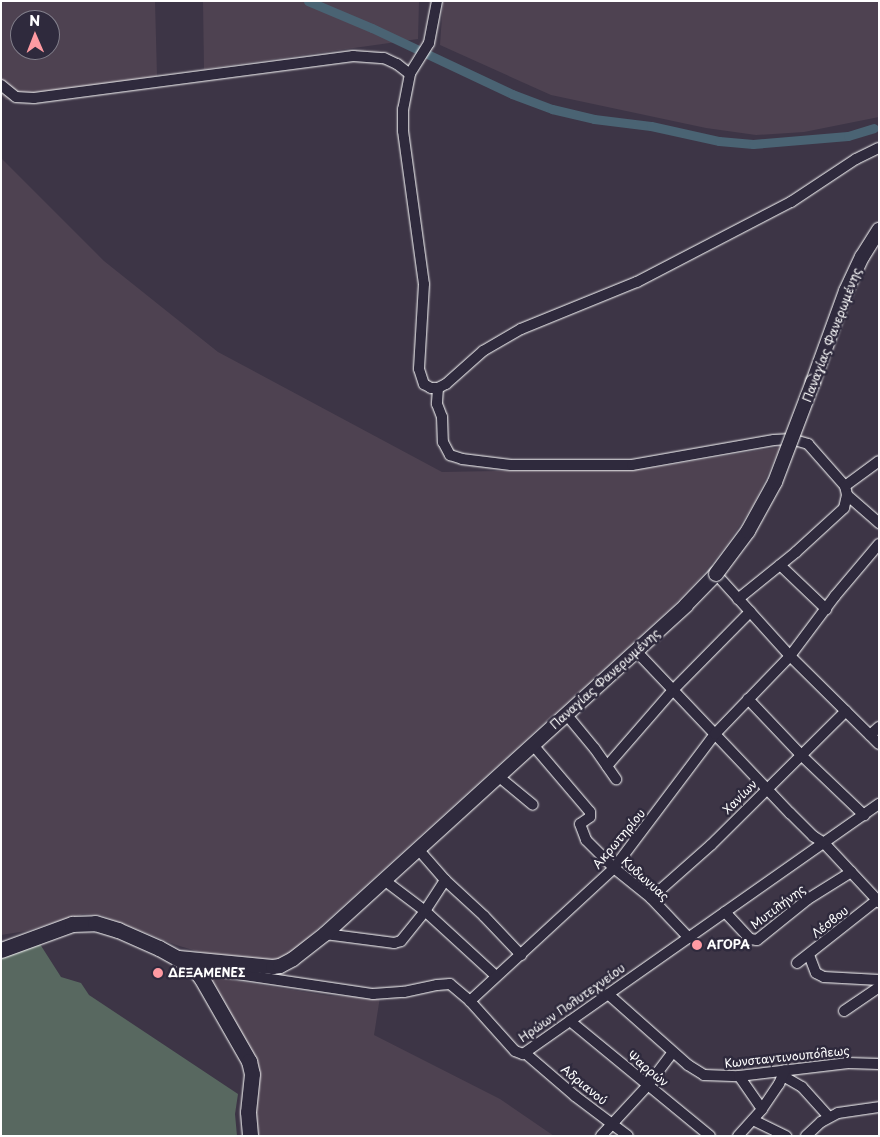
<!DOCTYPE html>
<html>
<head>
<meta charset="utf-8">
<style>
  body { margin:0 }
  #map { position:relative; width:880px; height:1137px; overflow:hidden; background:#3d3546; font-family:"Playpen Sans",sans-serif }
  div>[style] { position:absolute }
  .built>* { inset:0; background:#4e4251 }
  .green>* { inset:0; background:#586860 }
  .canal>* { height:9px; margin:-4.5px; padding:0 4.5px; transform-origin:4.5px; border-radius:4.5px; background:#4a6373 }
  .roads { filter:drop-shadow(0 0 1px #fff) drop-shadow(0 0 1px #fff) }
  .minor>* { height:10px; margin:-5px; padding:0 5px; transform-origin:5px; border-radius:5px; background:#2f2a3d }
  .major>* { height:14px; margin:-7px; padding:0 7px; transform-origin:7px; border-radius:7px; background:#2f2a3d }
  .highway>* { height:15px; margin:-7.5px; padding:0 7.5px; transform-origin:7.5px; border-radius:7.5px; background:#2f2a3d }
  .bridges { filter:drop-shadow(0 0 1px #fff) drop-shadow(0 0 1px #fff) }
  .major-bridge>* { height:14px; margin:-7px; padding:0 7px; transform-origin:7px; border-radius:7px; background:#2f2a3d }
  .dots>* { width:14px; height:14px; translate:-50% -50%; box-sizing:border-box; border:2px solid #2f2a3d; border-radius:50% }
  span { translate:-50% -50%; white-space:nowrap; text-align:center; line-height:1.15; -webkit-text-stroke:5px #2f2a3d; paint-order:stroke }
  .street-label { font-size:12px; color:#fff }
  .poi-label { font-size:12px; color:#fff; font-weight:700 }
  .left { translate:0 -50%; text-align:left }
  .frame { position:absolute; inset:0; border:2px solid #fff; pointer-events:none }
  .north { position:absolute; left:10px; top:10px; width:50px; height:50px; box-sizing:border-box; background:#2f2a3d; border:1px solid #827f8b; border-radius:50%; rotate:359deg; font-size:14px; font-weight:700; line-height:20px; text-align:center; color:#fff }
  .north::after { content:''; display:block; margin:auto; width:18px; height:22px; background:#ff9aa2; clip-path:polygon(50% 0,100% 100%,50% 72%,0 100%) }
</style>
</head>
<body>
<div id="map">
  <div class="built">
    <i style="clip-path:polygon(evenodd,1px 1px,155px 1px,157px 76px,6px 100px,1px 95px,1px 1px,20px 20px,50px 20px,50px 50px,20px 50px,20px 20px)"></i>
    <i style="clip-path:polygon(203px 1px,419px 1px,418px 39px,204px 69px)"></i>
    <i style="clip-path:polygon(443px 1px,879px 1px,879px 117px,804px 132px,756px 135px,706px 128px,551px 95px,440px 45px)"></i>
    <i style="clip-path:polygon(1px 158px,104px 261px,218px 352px,442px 472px,650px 468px,780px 447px,754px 504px,726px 546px,698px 580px,673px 606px,289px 955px,277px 960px,262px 962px,207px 954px,176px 945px,101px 915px,83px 914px,26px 931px,1px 935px)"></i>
    <i style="clip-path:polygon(207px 976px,330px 996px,380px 997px,374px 1035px,500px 1099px,554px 1136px,254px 1136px,254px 1074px)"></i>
  </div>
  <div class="green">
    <i style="clip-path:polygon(38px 941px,61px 977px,81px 983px,89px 995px,238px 1094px,235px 1114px,237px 1136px,1px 1136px,1px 955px)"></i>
  </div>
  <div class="canal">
    <i style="left:308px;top:1px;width:69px;rotate:22.9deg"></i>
    <i style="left:372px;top:28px;width:155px;rotate:25.2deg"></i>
    <i style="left:512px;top:94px;width:43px;rotate:20.6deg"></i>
    <i style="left:552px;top:109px;width:43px;rotate:13.4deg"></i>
    <i style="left:594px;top:119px;width:57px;rotate:7deg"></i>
    <i style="left:651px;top:126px;width:70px;rotate:12.4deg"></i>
    <i style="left:719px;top:141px;width:34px;rotate:5deg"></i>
    <i style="left:753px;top:144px;width:95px;rotate:-4.8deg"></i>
    <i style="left:848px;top:136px;width:27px;rotate:-17deg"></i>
  </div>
  <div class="roads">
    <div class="minor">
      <i style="left:437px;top:1px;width:43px;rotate:100.8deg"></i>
      <i style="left:429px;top:43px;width:36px;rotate:122deg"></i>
      <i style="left:410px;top:74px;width:36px;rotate:101deg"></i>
      <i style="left:403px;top:109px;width:22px;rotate:90deg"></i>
      <i style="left:403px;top:131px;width:154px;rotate:82.2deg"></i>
      <i style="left:424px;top:284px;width:85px;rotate:93.4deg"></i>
      <i style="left:419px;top:369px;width:16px;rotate:72deg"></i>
      <i style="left:424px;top:384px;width:8px;rotate:30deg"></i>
      <i style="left:431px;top:388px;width:7px"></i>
      <i style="left:438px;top:388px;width:9px;rotate:-27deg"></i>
      <i style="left:446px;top:384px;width:50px;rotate:-41.7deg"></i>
      <i style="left:483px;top:351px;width:44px;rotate:-30.1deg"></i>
      <i style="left:521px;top:329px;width:125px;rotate:-22.1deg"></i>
      <i style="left:637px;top:282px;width:174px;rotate:-27.5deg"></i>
      <i style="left:791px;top:202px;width:78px;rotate:-33.5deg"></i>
      <i style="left:856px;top:159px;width:25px;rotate:-26deg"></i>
      <i style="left:1px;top:85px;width:19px;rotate:39deg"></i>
      <i style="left:16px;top:97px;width:18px;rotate:3deg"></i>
      <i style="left:34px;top:98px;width:322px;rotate:-7.5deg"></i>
      <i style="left:353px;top:56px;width:31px;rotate:4deg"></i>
      <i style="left:384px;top:58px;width:14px;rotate:25deg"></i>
      <i style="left:397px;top:64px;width:16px;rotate:38deg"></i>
      <i style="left:438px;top:388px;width:16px;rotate:94deg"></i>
      <i style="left:437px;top:404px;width:14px;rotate:69deg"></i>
      <i style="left:442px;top:417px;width:25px;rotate:88deg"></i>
      <i style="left:443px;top:442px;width:15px;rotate:62deg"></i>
      <i style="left:450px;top:455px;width:13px;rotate:18deg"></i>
      <i style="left:462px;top:459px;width:49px;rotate:7deg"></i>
      <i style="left:511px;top:465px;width:121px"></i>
      <i style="left:632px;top:465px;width:144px;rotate:-10deg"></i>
      <i style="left:774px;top:440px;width:17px;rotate:-3deg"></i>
      <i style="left:791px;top:439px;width:18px;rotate:16deg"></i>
      <i style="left:808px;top:444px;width:56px;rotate:48.6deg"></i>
      <i style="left:845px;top:486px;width:9px;rotate:77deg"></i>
      <i style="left:847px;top:495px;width:43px;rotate:41.2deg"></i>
      <i style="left:845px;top:486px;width:42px;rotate:-36.3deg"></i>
      <i style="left:780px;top:565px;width:64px;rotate:43.7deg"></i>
      <i style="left:716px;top:574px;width:110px;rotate:47.9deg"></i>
      <i style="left:790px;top:656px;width:125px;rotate:44.7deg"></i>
      <i style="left:738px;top:599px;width:75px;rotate:-39deg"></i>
      <i style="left:796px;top:552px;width:65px;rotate:-42.5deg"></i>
      <i style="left:844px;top:508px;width:13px;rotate:-77deg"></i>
      <i style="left:636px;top:651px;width:224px;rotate:46.5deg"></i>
      <i style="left:790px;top:813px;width:33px;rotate:45deg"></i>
      <i style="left:813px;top:836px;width:13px;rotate:32deg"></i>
      <i style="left:824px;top:843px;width:81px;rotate:47deg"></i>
      <i style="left:748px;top:699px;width:79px;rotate:46.5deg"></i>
      <i style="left:802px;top:756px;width:86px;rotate:43.6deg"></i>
      <i style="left:566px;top:714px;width:45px;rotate:50.4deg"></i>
      <i style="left:595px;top:749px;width:37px;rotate:55deg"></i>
      <i style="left:870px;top:735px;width:12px;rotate:-42deg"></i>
      <i style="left:533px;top:745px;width:88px;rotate:49.6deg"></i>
      <i style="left:590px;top:812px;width:5px;rotate:90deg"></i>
      <i style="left:590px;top:817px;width:12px;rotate:145deg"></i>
      <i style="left:580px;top:824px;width:17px;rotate:69deg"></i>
      <i style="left:586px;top:840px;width:40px;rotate:45deg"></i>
      <i style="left:614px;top:868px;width:48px;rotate:39deg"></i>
      <i style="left:651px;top:898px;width:55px;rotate:46.5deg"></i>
      <i style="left:607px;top:766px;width:101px;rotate:-49deg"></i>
      <i style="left:673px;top:690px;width:110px;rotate:-45.4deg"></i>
      <i style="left:498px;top:776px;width:45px;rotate:39.6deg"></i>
      <i style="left:418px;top:849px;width:41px;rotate:48.9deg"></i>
      <i style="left:445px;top:880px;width:53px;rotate:42.7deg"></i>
      <i style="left:484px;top:916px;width:54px;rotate:46.5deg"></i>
      <i style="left:384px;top:880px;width:51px;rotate:37.1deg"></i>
      <i style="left:425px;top:911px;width:96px;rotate:42.5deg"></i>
      <i style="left:651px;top:898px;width:80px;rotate:-41.5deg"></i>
      <i style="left:711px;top:845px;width:190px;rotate:-44.8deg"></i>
      <i style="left:725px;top:912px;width:37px;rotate:47deg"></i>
      <i style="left:750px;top:939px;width:7px;rotate:8deg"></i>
      <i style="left:757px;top:940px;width:65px;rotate:-38.8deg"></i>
      <i style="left:808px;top:899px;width:51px;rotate:-32.1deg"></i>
      <i style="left:325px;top:934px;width:70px;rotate:7.4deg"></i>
      <i style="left:394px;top:943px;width:7px;rotate:-16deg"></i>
      <i style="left:401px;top:941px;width:38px;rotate:-51deg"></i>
      <i style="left:425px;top:911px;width:37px;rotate:-57deg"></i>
      <i style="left:809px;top:955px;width:19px;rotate:69deg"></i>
      <i style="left:816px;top:973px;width:9px;rotate:27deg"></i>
      <i style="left:824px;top:977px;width:55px;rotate:3.1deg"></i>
      <i style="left:204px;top:961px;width:10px;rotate:53deg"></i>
      <i style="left:210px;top:969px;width:7px;rotate:16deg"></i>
      <i style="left:217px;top:971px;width:158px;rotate:8.4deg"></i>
      <i style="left:373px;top:994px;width:31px;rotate:-4deg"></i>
      <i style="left:404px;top:992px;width:34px;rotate:-12deg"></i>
      <i style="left:437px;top:985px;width:13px;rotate:-4deg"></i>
      <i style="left:450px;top:984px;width:26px;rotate:40deg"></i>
      <i style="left:470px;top:1001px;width:67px;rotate:48deg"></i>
      <i style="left:515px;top:1051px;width:9px;rotate:21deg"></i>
      <i style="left:523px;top:1054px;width:435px;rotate:-35.1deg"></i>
      <i style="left:797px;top:963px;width:102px;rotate:-38.2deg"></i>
      <i style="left:608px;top:994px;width:107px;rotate:41.6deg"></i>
      <i style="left:688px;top:1065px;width:19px;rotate:32deg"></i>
      <i style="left:704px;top:1075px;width:35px;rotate:2deg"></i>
      <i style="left:739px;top:1076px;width:110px;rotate:-6.8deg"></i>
      <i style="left:848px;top:1063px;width:31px;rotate:2deg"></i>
      <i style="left:470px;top:1001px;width:196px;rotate:-42.7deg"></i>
      <i style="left:614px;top:868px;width:168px;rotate:-53deg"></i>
      <i style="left:715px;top:734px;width:108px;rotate:-46.1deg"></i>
      <i style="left:790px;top:656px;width:75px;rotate:-53.1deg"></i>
      <i style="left:835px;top:596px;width:68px;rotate:-49.8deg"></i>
      <i style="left:844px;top:1011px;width:42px;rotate:-34.4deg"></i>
      <i style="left:570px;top:1021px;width:181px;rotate:39.4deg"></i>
      <i style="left:525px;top:1053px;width:66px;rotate:40.7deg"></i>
      <i style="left:575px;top:1096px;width:66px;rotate:37deg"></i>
      <i style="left:739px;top:1076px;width:40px;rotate:55.1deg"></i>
      <i style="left:783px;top:1076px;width:22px;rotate:30deg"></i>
      <i style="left:802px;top:1087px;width:40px;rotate:48deg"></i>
      <i style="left:753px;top:1120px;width:37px;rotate:26deg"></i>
      <i style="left:601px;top:1136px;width:69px;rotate:-47.3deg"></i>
      <i style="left:648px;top:1085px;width:41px;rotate:-52.9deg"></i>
      <i style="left:738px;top:1136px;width:36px;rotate:-48deg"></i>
      <i style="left:762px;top:1109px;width:30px;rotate:-56deg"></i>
      <i style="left:779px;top:1084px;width:15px;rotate:-67deg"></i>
      <i style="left:806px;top:1136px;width:21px;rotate:-43deg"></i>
      <i style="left:821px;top:1122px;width:19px;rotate:-28deg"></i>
      <i style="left:838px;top:1113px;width:41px;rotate:-8.3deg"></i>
    </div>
    <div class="major">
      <i style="left:813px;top:382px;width:97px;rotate:-70.1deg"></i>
      <i style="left:846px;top:291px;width:38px;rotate:-65deg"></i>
      <i style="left:862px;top:257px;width:32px;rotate:-58deg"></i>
      <i style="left:179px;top:958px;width:94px;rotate:5.5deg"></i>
      <i style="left:273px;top:967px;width:7px;rotate:-8deg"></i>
      <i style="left:280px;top:966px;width:15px;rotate:-28deg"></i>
      <i style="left:293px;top:959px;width:41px;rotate:-38deg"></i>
      <i style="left:325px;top:934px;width:488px;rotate:-42.3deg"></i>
      <i style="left:686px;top:605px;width:43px;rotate:-45.9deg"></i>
    </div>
    <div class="highway">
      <i style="left:1px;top:950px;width:76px;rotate:-20.1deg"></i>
      <i style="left:72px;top:924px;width:23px;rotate:-2deg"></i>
      <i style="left:95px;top:923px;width:24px;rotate:17deg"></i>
      <i style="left:118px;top:930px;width:45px;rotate:23.7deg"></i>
      <i style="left:159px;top:948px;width:38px;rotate:29deg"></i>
      <i style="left:192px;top:966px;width:16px;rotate:52deg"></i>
      <i style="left:202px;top:979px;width:95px;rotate:60.2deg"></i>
      <i style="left:249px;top:1061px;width:13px;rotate:77deg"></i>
      <i style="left:252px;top:1074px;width:38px;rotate:96deg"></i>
      <i style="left:248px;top:1112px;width:24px;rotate:85deg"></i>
    </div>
  </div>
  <div class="bridges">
    <div class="major-bridge">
      <i style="left:716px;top:574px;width:54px;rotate:-53.3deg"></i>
      <i style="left:748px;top:531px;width:56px;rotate:-61.1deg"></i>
      <i style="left:775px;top:482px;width:107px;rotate:-69.2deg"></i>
    </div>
  </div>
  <div class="dots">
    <i style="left:697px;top:945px;background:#ff9aa2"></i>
    <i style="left:158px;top:973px;background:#ff9aa2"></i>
  </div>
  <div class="street-label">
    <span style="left:832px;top:335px;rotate:-69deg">Παναγίας Φανερωμένης</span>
    <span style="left:605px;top:679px;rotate:-42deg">Παναγίας Φανερωμένης</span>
    <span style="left:740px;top:797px;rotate:-45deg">Χανίων</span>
    <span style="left:619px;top:839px;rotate:-50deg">Ακρωτηρίου</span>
    <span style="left:645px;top:879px;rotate:42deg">Κυδωνυας</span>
    <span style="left:778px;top:907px;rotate:-37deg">Μυτιλήνης</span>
    <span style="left:830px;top:922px;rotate:-38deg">Λέσβου</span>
    <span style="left:572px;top:1003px;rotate:-35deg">Ηρώων Πολυτεχνείου</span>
    <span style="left:787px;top:1057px;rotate:-6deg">Κωνσταντινουπόλεως</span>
    <span style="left:648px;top:1069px;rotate:39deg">Ψαρρών</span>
    <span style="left:584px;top:1085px;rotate:39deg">Αδριανού</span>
  </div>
  <div class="poi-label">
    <span class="left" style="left:707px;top:945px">ΑΓΟΡΑ</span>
    <span class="left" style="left:168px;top:973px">ΔΕΞΑΜΕΝΕΣ</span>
  </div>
  <div class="frame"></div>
  <div class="north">N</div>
</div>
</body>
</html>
